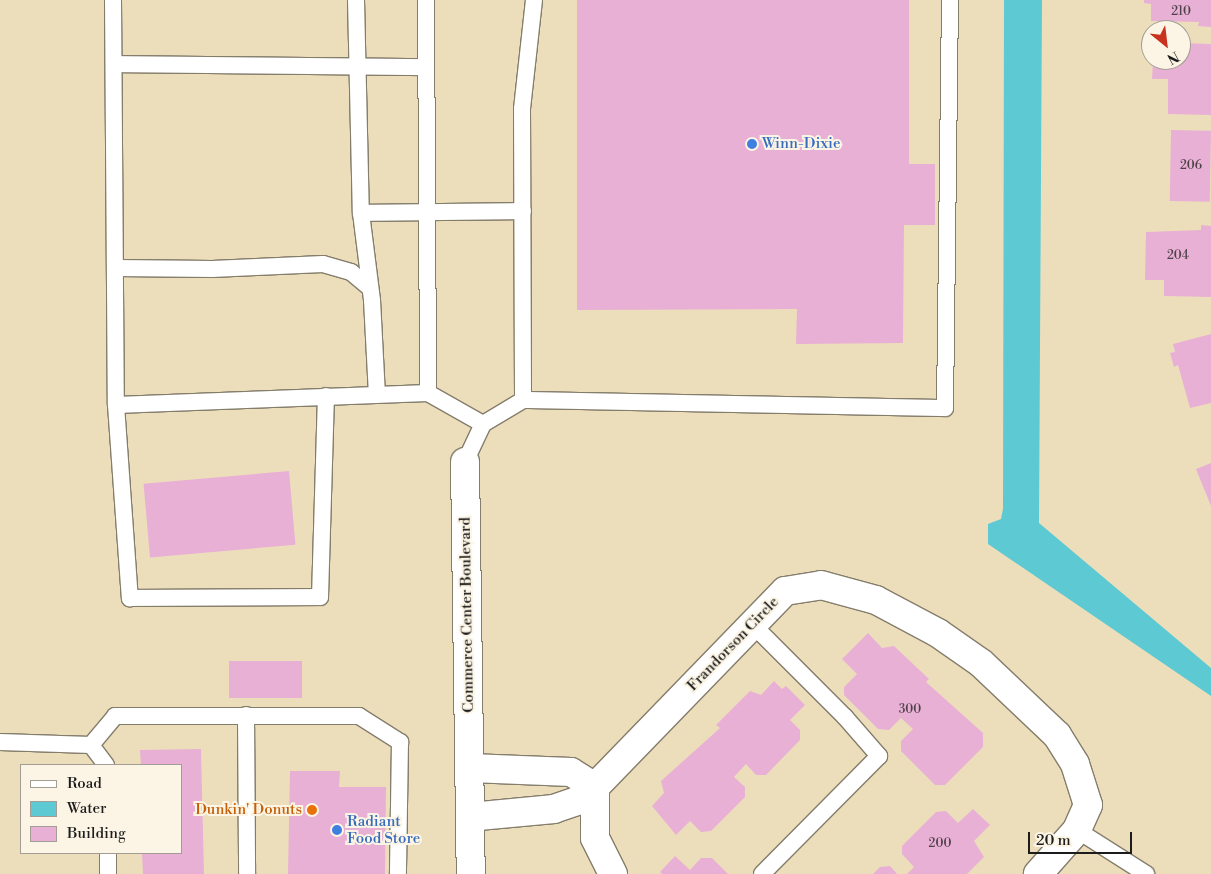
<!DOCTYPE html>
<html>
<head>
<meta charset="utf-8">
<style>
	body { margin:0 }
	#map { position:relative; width:1211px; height:874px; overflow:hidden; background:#eddebb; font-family:"Libre Bodoni",serif }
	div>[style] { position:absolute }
	.water>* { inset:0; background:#5cc9d3 }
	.building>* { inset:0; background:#e8b0d5; transform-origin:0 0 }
	.roads { filter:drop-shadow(1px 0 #847d6c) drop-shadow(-1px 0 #847d6c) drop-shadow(0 1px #847d6c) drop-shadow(0 -1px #847d6c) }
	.service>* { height:16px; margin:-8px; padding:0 8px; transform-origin:8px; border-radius:8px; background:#fff }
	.minor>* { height:28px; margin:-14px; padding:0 14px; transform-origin:14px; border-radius:14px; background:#fff }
	.dots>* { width:14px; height:14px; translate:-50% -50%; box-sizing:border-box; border:2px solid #fcf5e5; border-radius:50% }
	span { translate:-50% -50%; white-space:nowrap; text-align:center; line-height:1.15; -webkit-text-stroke:4px #fcf5e5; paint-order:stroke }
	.number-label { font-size:12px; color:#4f414a }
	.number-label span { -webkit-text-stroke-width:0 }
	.shop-label { font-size:15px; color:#366cbe }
	.left { translate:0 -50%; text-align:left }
	.street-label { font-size:15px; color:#1c1c1c }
	.food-label { font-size:15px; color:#c56008 }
	.right { translate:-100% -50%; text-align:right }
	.legend { position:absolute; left:20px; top:764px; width:162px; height:90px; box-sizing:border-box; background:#fcf5e5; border:1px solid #a29e95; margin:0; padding:6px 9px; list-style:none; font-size:15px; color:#1c1c1c }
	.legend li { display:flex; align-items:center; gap:10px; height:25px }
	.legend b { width:25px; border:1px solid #a29e95 }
	.north { position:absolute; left:1141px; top:20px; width:50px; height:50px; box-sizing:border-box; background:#fcf5e5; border:1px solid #a29e95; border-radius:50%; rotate:151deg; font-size:14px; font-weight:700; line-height:20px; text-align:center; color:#1c1c1c }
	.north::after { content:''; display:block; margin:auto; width:18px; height:22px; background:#c8321e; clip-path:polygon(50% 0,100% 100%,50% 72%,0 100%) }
	.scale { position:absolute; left:1028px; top:832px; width:104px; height:22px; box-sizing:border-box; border:2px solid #1c1c1c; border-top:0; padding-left:6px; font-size:15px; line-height:18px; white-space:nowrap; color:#1c1c1c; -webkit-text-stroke:4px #fcf5e5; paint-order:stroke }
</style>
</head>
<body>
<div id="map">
	<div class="water">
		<i style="clip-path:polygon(1004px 0,1042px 0,1039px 523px,1211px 668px,1211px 696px,988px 544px,988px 524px,1001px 519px,1003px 509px)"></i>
	</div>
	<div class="building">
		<i style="clip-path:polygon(577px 0,909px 0,909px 164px,935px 164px,935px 225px,904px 225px,903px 343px,796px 344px,797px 309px,577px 310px)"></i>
		<i style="clip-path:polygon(1144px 0,1211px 0,1211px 27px,1198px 26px,1199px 22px,1151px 21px,1151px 4px,1144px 3px)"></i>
		<i style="clip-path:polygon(1181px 43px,1211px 44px,1211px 115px,1168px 114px,1168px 79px,1152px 79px,1153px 63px,1181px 60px)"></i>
		<i style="left:1171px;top:130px;width:40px;height:71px;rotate:1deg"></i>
		<i style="clip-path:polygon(1201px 225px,1211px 226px,1211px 297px,1164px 296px,1164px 280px,1145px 280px,1146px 232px,1201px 230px)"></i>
		<i style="clip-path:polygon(1211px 334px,1211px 403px,1190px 408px,1178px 365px,1174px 367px,1170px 353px,1175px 352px,1173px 344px)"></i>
		<i style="clip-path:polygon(1211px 463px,1211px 506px,1196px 469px)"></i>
		<i style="left:289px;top:471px;width:74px;height:146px;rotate:85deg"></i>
		<i style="clip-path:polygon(868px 633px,882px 648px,894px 646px,929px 679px,926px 682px,983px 733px,983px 747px,945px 785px,935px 785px,901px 751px,901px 741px,913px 729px,901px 718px,889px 730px,878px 729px,844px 695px,844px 687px,857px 674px,842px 659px)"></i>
		<i style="left:302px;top:661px;width:37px;height:73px;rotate:90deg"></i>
		<i style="clip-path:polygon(774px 681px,782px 689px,786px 686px,805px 705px,790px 720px,800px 730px,800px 740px,766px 775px,756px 775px,746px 764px,734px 777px,745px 787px,745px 797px,711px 831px,701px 832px,690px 821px,676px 835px,652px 806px,664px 793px,661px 781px,720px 728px,716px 725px,750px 691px,761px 695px)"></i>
		<i style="clip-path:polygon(201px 749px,204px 874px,143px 874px,142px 853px,181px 853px,181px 765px,141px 765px,140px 750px)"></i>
		<i style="clip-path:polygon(290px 771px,340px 771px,339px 787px,386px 787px,385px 874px,288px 874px)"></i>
		<i style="clip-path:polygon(973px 809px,990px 825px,974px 841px,984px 857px,967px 874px,907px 874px,914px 867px,902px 854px,902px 846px,936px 812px,946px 811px,958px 823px)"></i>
		<i style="clip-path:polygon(675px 856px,690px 870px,701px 858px,712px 858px,728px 874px,662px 874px,660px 872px)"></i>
		<i style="clip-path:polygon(890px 866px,897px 874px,873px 874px,880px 867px)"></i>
	</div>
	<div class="roads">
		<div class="service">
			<i style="left:113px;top:0;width:405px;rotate:89.6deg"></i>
			<i style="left:116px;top:405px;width:194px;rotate:85.9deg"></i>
			<i style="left:130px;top:598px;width:190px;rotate:-0.3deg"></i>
			<i style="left:320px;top:597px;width:201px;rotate:-88.3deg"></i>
			<i style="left:356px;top:0;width:213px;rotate:88.7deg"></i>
			<i style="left:361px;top:213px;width:162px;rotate:-0.7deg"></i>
			<i style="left:426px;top:0;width:393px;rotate:89.7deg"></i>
			<i style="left:534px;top:0;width:110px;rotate:96.3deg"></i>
			<i style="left:522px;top:109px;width:291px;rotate:89.8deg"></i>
			<i style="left:523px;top:400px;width:422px;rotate:1.1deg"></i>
			<i style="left:945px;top:408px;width:408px;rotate:-89.3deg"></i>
			<i style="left:114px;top:64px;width:312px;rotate:0.6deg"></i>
			<i style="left:361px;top:213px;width:88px;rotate:82.8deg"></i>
			<i style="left:372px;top:300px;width:94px;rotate:87deg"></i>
			<i style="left:117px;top:268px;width:95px;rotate:0.6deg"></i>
			<i style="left:212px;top:269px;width:111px;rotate:-2.6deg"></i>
			<i style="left:323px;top:264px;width:29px;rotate:16deg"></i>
			<i style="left:351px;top:272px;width:25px;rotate:40deg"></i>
			<i style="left:116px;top:405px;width:312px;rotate:-2.2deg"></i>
			<i style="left:428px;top:393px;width:63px;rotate:29.4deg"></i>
			<i style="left:465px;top:462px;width:42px;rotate:-64.7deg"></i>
			<i style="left:483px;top:424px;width:47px;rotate:-31deg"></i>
			<i style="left:752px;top:624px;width:132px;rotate:45deg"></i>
			<i style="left:845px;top:717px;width:52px;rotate:48.9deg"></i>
			<i style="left:879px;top:756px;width:166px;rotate:134.8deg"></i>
			<i style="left:246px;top:715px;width:159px;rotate:89.6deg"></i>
			<i style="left:0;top:742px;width:91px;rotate:1.9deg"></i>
			<i style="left:91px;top:745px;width:25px;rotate:53deg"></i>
			<i style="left:91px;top:745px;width:38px;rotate:-50deg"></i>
			<i style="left:115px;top:716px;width:244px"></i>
			<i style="left:359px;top:716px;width:49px;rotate:32.4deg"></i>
			<i style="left:400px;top:742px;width:132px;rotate:90.9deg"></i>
			<i style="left:1077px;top:830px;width:82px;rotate:32.5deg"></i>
			<i style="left:108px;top:853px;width:21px;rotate:90deg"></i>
		</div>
		<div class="minor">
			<i style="left:465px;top:462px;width:412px;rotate:89.2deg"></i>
			<i style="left:470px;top:768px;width:101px;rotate:2.3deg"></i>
			<i style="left:571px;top:772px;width:28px;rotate:32deg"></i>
			<i style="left:595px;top:787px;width:23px;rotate:142deg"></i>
			<i style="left:577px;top:801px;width:24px;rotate:161deg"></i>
			<i style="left:554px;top:809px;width:84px;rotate:174.6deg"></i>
			<i style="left:613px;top:874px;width:40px;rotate:-116.6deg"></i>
			<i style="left:595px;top:838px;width:51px;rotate:-90deg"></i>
			<i style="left:595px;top:787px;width:273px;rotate:-45.9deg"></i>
			<i style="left:785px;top:591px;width:36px;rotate:-9deg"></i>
			<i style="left:821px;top:585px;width:57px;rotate:15.3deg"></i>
			<i style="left:876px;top:600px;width:70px;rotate:28deg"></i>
			<i style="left:938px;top:633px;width:52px;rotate:34.9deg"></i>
			<i style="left:981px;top:663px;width:105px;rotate:43.5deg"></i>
			<i style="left:1057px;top:735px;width:34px;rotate:58deg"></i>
			<i style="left:1075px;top:764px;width:43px;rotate:72.4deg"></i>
			<i style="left:1088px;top:805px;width:27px;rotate:114deg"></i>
			<i style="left:1077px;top:830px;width:59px;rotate:131.6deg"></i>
		</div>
	</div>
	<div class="dots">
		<i style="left:752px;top:144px;background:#3f7fe0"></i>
		<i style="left:312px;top:810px;background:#e8710a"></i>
		<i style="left:337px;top:830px;background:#3f7fe0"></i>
	</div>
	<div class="number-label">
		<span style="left:1181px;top:12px">210</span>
		<span style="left:1191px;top:166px">206</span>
		<span style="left:1178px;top:256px">204</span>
		<span style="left:910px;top:710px">300</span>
		<span style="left:940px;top:844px">200</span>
	</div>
	<div class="shop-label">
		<span class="left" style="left:762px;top:144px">Winn-Dixie</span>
		<span class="left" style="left:347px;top:830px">Radiant<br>Food Store</span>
	</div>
	<div class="street-label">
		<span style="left:467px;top:615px;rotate:-91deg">Commerce Center Boulevard</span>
		<span style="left:733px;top:644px;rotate:-46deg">Frandorson Circle</span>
	</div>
	<div class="food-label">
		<span class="right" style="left:302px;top:810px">Dunkin' Donuts</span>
	</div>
	<ul class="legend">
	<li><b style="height:6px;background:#fff"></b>Road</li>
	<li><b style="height:14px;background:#5cc9d3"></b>Water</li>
	<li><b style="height:14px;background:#e8b0d5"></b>Building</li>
	</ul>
	<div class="north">N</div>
	<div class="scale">20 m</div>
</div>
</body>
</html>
